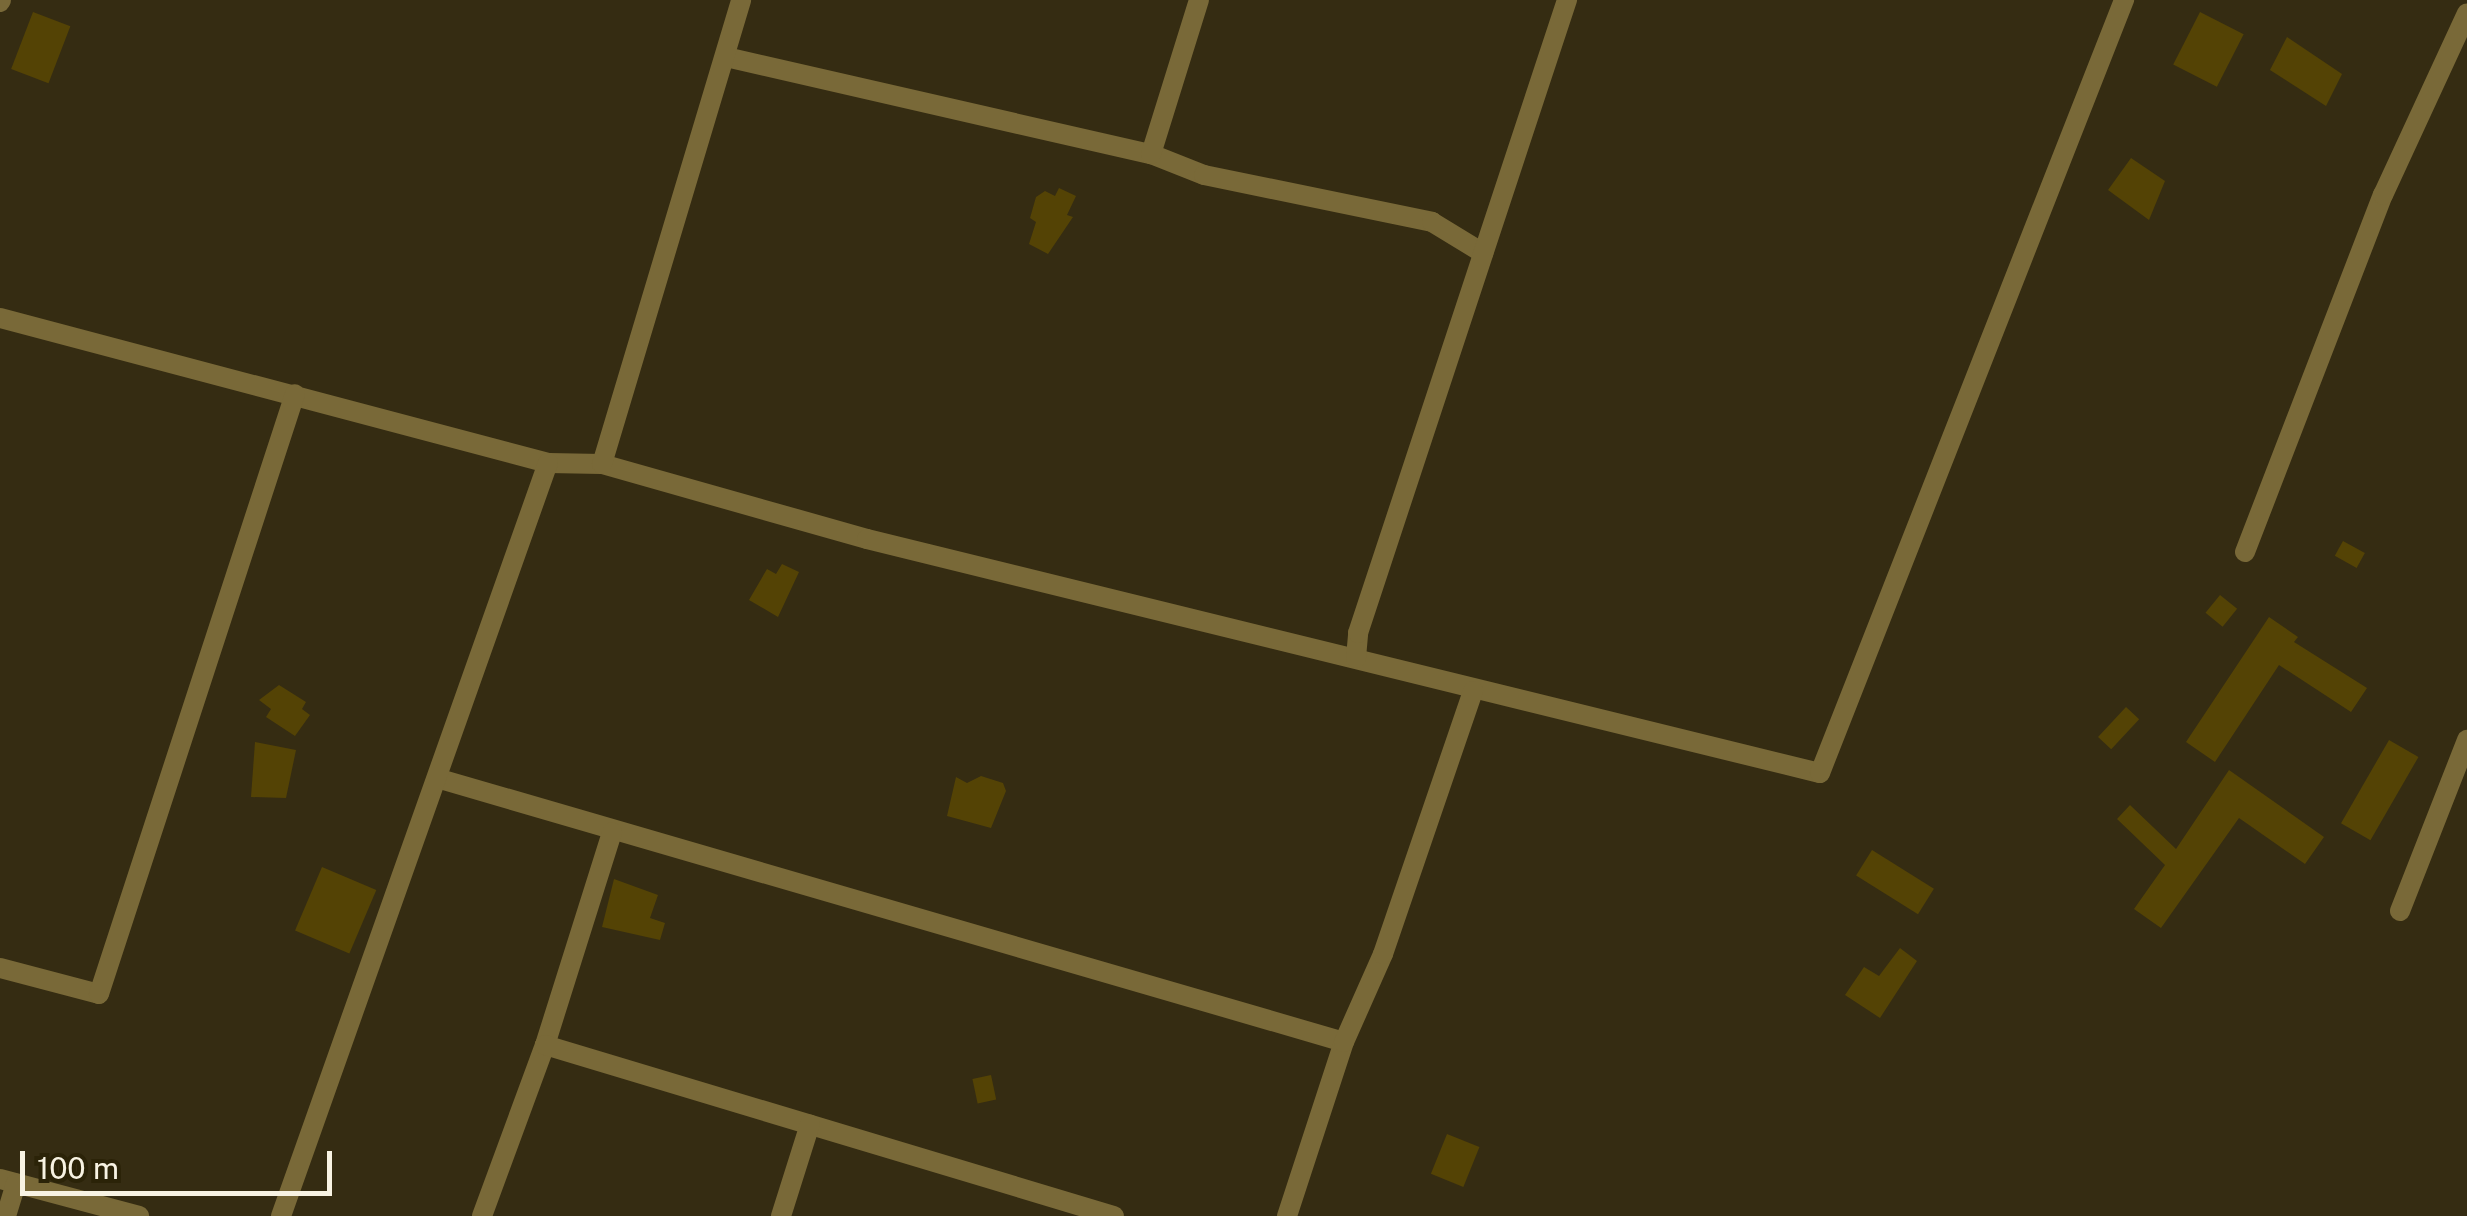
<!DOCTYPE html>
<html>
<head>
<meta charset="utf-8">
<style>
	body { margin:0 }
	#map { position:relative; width:2467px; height:1216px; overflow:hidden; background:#352c12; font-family:"Public Sans",sans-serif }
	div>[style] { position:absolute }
	.building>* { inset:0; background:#544305; transform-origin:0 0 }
	.street>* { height:20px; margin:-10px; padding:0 10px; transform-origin:10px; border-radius:10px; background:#796938 }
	span { translate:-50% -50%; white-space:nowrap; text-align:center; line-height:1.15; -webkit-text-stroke:10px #2b2308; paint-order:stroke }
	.scale { position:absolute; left:20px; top:1151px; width:312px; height:45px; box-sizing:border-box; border:5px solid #f8f3e3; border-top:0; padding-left:12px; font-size:30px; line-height:35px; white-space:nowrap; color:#f8f3e3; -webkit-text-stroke:8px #2b2308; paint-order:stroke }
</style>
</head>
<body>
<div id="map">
	<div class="building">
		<i style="left:33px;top:12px;width:40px;height:61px;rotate:21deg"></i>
		<i style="left:2200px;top:12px;width:49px;height:59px;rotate:27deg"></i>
		<i style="clip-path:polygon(2287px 37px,2342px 74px,2326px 106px,2270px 70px)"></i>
		<i style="clip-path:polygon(2131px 158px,2165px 181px,2149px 220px,2108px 190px)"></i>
		<i style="clip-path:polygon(1059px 188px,1076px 196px,1067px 215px,1073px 217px,1048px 254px,1029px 244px,1036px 222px,1030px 218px,1036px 197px,1045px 191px,1055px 196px)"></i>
		<i style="left:2343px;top:541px;width:25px;height:17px;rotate:29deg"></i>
		<i style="clip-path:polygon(782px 564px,799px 572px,778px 617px,749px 600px,767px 569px,776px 574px)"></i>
		<i style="left:2220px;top:595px;width:22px;height:23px;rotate:39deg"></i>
		<i style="clip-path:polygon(2269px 617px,2298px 637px,2294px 642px,2367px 688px,2351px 712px,2279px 665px,2215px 762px,2186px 742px)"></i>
		<i style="clip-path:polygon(279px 685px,306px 702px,302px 709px,310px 715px,295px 736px,266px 717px,271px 709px,259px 700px)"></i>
		<i style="left:2126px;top:707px;width:18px;height:41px;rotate:43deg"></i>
		<i style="left:2389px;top:740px;width:34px;height:96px;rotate:30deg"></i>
		<i style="clip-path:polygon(255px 742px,296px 750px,286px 798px,251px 797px)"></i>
		<i style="clip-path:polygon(2229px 770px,2324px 837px,2305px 864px,2239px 818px,2161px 928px,2134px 909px,2165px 865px,2117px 819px,2130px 805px,2176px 849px)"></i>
		<i style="clip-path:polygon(981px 776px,1003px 783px,1006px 791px,991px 828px,947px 816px,956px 777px,967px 783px)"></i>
		<i style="left:1872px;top:850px;width:73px;height:30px;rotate:32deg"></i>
		<i style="left:322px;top:867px;width:59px;height:69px;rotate:23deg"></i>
		<i style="clip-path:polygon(614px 879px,658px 895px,650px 918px,665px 923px,660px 940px,602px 927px)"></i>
		<i style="clip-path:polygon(1900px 948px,1917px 961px,1880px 1018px,1845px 995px,1864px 967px,1879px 976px)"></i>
		<i style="left:991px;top:1075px;width:25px;height:19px;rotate:78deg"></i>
		<i style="left:1447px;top:1134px;width:35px;height:43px;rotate:22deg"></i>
	</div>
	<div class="street">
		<i style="left:0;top:2px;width:2px;rotate:-63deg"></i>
		<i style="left:726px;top:57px;width:436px;rotate:12.9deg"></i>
		<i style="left:1151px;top:154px;width:57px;rotate:21.6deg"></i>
		<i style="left:1204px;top:175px;width:233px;rotate:11.6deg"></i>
		<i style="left:1432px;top:222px;width:60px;rotate:31.3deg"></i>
		<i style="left:1151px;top:154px;width:161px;rotate:-72.7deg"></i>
		<i style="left:0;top:318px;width:567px;rotate:14.82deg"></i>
		<i style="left:548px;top:463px;width:54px;rotate:1.1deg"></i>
		<i style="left:602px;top:464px;width:275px;rotate:15.8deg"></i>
		<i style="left:867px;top:539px;width:981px;rotate:13.8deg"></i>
		<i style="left:1820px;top:773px;width:831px;rotate:-68.53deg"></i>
		<i style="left:602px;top:464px;width:484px;rotate:-73.3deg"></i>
		<i style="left:2245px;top:552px;width:383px;rotate:-68.9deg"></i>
		<i style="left:2383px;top:195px;width:200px;rotate:-65.2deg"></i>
		<i style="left:1356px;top:658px;width:25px;rotate:-85deg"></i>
		<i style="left:1358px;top:633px;width:667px;rotate:-71.73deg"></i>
		<i style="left:440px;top:779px;width:941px;rotate:16.22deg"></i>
		<i style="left:2400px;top:911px;width:184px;rotate:-68.6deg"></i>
		<i style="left:0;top:968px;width:102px;rotate:14.7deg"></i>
		<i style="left:99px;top:994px;width:631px;rotate:-71.91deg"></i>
		<i style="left:545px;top:1045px;width:223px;rotate:-72.5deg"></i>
		<i style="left:0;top:1179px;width:144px;rotate:14.9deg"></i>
		<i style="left:6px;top:1216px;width:34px;rotate:-73deg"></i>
		<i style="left:281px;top:1216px;width:799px;rotate:-70.48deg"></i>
		<i style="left:482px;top:1216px;width:182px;rotate:-69.8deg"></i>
		<i style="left:545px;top:1045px;width:594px;rotate:16.73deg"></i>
		<i style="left:781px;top:1216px;width:96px;rotate:-72.5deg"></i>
		<i style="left:1287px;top:1216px;width:183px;rotate:-71.9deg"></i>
		<i style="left:1344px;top:1042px;width:96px;rotate:-66.1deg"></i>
		<i style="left:1383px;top:954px;width:278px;rotate:-71.1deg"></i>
	</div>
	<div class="scale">100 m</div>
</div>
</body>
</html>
